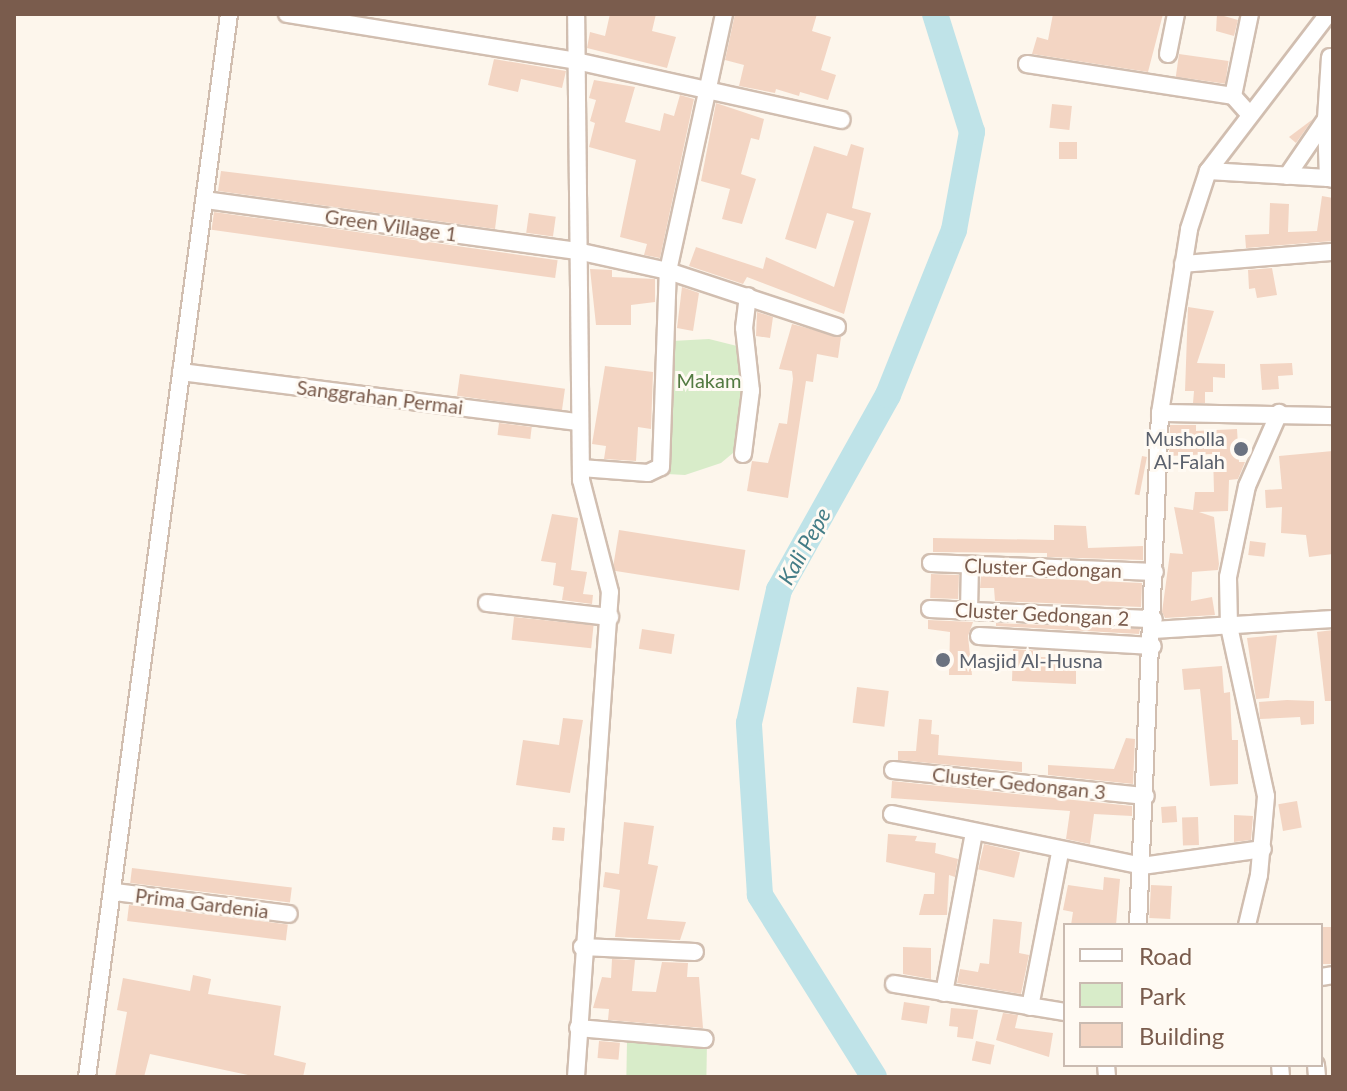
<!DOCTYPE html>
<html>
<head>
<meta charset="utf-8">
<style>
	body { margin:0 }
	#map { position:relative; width:1347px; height:1091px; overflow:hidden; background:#fdf6ec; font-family:Lato,sans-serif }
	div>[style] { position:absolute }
	.green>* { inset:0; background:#d8ecc9; transform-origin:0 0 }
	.river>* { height:26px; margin:-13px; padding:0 13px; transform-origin:13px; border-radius:13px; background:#bfe3e8 }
	.building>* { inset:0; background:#f3d5c3; transform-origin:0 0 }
	.roads { filter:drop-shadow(2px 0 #d1beb0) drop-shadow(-2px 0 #d1beb0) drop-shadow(0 2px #d1beb0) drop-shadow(0 -2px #d1beb0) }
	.minor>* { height:16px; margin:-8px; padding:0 8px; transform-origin:8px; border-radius:8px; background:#fff }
	.dots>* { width:22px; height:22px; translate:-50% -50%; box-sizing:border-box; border:4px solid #fffaf3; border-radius:50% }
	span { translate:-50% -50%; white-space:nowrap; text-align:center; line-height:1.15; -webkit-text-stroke:6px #fffaf3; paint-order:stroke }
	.street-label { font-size:20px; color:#7a5c4d }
	.park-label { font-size:20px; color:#537a41 }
	.worship-label { font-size:20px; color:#5b616d }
	.right { translate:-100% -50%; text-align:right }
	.left { translate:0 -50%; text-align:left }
	.water-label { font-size:22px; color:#437c86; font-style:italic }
	.frame { position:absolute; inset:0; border:16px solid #7a5c4d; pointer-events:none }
	.legend { position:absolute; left:1063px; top:923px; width:260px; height:144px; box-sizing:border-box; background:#fffaf3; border:2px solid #cabbb1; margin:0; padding:10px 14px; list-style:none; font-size:24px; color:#7a5c4d }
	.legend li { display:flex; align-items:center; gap:16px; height:40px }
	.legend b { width:40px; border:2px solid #cabbb1 }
</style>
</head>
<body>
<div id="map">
	<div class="green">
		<i style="clip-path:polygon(709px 339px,741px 347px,747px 367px,739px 448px,721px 463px,685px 475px,667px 474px,672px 341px)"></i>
		<i style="left:627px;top:1041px;width:80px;height:36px;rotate:1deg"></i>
	</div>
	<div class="river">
		<i style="left:874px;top:1077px;width:215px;rotate:-122.1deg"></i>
		<i style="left:760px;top:895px;width:172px;rotate:-93.7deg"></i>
		<i style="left:749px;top:723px;width:136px;rotate:-77.3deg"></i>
		<i style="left:779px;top:590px;width:223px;rotate:-60.8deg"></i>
		<i style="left:888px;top:395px;width:178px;rotate:-68.2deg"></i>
		<i style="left:954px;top:230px;width:100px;rotate:-79.6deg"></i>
		<i style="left:972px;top:132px;width:124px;rotate:-107.4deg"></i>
	</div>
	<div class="building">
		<i style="clip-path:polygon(610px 14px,656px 14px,652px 31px,676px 37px,667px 68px,587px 48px,590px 32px,605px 36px)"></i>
		<i style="clip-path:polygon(735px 14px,817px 14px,812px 31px,831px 37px,821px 70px,836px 75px,828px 100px,800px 92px,799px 96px,776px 89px,775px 93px,739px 86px,744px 65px,725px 60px)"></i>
		<i style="clip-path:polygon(1053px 14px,1163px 14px,1148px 72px,1032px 54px,1037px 37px,1048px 40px)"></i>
		<i style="clip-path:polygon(1217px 14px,1238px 20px,1234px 36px,1216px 31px)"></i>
		<i style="left:1179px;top:54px;width:50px;height:23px;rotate:8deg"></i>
		<i style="clip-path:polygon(494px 59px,566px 71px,562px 88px,521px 79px,518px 92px,488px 85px)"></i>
		<i style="clip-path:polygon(594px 80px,635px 87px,625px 122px,660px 131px,664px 113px,674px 116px,680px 95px,694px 99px,660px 258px,644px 255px,647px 244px,620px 237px,636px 160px,589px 147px,595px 123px,590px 121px,596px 100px,589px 98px)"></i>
		<i style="clip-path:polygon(716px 103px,764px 119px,759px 140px,751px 138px,741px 174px,756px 179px,742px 224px,722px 219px,730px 189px,701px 181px)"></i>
		<i style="left:1052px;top:104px;width:20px;height:24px;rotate:6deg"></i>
		<i style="clip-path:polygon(1313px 119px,1296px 143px,1289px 137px)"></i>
		<i style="left:1059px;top:142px;width:18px;height:17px"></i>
		<i style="clip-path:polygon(851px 144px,864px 148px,852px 208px,871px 213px,844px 314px,747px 277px,743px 284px,689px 266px,696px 247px,763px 269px,766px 257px,834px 287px,854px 221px,827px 213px,816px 249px,785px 239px,814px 146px,847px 156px)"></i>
		<i style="clip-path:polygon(221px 171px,498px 205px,495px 229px,218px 191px)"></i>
		<i style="clip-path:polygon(1322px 196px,1333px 198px,1333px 241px,1246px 248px,1245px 235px,1269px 234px,1270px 203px,1289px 204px,1288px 232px,1317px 231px)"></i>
		<i style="left:214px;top:212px;width:347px;height:18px;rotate:8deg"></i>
		<i style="left:529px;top:213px;width:27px;height:20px;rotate:8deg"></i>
		<i style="clip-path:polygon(1272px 268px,1277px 295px,1257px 298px,1255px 288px,1249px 289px,1248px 270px)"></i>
		<i style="clip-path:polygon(590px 269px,612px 270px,612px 277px,655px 279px,655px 302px,631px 305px,631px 325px,596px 325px)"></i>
		<i style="clip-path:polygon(682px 287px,699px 293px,693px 331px,677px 328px)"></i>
		<i style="clip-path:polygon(1188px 307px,1214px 311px,1197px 363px,1225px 364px,1225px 378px,1213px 377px,1213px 392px,1205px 392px,1205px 403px,1193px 403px,1194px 391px,1185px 391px)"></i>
		<i style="clip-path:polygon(757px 312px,773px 317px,770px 338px,756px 336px)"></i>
		<i style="clip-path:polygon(792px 324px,841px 337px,838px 358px,817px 354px,813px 382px,806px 381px,788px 498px,747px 491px,752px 461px,768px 463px,779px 423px,787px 424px,793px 379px,792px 371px,779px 369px)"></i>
		<i style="clip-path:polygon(1292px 363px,1293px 375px,1278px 376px,1279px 389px,1262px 390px,1260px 364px)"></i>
		<i style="clip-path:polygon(605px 366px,653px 372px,651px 429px,638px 427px,636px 461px,604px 459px,606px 446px,592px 444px)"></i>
		<i style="left:460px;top:374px;width:106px;height:22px;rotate:8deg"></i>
		<i style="left:499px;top:423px;width:33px;height:12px;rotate:7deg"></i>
		<i style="clip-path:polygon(1170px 425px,1196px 425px,1196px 431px,1237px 429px,1239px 462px,1245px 462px,1238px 479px,1229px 480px,1228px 511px,1199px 512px,1214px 517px,1219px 564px,1218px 570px,1192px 572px,1191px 601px,1212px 597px,1215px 615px,1165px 618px,1162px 612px,1170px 553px,1183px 554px,1174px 507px,1193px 510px,1195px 492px,1214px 492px,1213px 454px,1169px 456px)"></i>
		<i style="clip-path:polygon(1333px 451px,1333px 554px,1309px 557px,1306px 535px,1281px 533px,1282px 507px,1266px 508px,1265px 490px,1282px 489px,1279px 456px)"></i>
		<i style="left:1142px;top:456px;width:5px;height:39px;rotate:11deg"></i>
		<i style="clip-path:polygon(552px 514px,578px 518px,571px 570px,587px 572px,583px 594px,593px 595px,592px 604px,562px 600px,564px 587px,553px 585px,556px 563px,541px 561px)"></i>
		<i style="clip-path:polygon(1054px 525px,1086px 526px,1088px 548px,1143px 546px,1143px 560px,1047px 557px,1047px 553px,933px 552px,933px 538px,1054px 540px)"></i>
		<i style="left:619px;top:530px;width:128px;height:41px;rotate:9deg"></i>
		<i style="left:1250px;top:541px;width:16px;height:14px;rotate:7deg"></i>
		<i style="left:931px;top:574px;width:28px;height:24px;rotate:2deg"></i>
		<i style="clip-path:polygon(981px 576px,1142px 583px,1141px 607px,995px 601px,994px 588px,980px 588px)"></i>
		<i style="left:514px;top:617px;width:80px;height:23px;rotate:6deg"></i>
		<i style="clip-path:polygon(928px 620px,973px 622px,968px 636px,972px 675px,949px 675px,950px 632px,928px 629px)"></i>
		<i style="clip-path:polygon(996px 623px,1140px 629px,1139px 634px,996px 626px)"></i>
		<i style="left:642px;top:629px;width:33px;height:20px;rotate:9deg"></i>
		<i style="clip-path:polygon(1333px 630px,1333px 701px,1325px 701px,1317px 632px)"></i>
		<i style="clip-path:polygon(1277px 635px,1269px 698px,1256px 699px,1247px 638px)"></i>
		<i style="clip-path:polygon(1013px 649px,1041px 651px,1041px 657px,1076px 658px,1076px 684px,1012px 681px)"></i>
		<i style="clip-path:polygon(1222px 666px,1224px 693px,1230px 692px,1232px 740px,1238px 740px,1238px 784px,1210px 786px,1200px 689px,1184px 690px,1182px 669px)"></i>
		<i style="left:857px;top:687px;width:32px;height:36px;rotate:7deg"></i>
		<i style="clip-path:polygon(1287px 700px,1314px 701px,1314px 724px,1301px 725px,1300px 717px,1260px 719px,1259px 702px)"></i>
		<i style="clip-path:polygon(563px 718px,583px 720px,570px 793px,516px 785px,523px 740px,559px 745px)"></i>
		<i style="clip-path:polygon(919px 719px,932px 720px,931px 734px,939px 735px,938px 755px,1022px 762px,1022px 772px,898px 760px,898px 751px,916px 751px)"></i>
		<i style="clip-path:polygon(1126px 738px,1135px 739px,1133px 784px,1048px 775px,1048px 765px,1114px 769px)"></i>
		<i style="clip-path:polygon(892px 781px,1132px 806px,1132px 816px,1094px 814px,1090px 844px,1066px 839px,1070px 811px,891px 798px)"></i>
		<i style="left:1297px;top:801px;width:27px;height:19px;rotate:80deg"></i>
		<i style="left:1176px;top:806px;width:16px;height:15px;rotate:86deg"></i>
		<i style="clip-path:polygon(1234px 815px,1253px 816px,1251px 840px,1234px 842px)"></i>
		<i style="left:1198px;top:817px;width:28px;height:16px;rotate:88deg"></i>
		<i style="clip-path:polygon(624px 822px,654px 826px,648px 864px,658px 866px,647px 919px,686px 922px,680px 940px,615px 937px,620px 890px,603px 887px,605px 872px,619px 874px)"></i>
		<i style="left:553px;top:827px;width:12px;height:13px;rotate:5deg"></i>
		<i style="clip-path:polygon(888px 834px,917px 836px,915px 841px,936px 843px,935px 853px,958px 859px,955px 877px,949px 875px,947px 915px,919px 915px,924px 894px,934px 894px,935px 873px,886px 862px)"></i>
		<i style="left:984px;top:844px;width:37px;height:26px;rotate:13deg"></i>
		<i style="left:132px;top:868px;width:161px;height:15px;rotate:7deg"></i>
		<i style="clip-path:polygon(1104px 877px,1120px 879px,1116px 925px,1071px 925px,1073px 912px,1063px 910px,1068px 885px,1103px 890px)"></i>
		<i style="left:1151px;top:885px;width:21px;height:33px;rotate:3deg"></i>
		<i style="left:129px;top:905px;width:160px;height:16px;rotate:7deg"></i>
		<i style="clip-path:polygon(993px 919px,1022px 922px,1019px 953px,1029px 955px,1021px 994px,957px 983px,960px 969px,978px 972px,980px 963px,989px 964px)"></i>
		<i style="left:1333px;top:927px;width:37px;height:12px;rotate:90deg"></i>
		<i style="clip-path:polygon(903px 947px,931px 948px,931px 979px,903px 974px)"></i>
		<i style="clip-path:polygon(612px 959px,635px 960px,632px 991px,656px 992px,662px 962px,688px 963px,687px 977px,699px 977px,703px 1028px,608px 1020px,609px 1009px,593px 1008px,602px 977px,611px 978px)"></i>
		<i style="clip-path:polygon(193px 975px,211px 979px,208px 994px,281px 1006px,274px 1055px,306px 1063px,303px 1077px,257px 1077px,150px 1054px,144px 1077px,115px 1077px,127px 1012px,117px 1010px,123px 978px,190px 991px)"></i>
		<i style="left:904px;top:1002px;width:26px;height:18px;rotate:9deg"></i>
		<i style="clip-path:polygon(951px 1008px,978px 1010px,973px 1039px,957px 1037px,958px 1027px,949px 1026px)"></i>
		<i style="clip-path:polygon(1003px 1013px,1018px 1015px,1015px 1028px,1053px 1033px,1049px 1057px,996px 1040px)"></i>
		<i style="left:599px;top:1041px;width:21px;height:17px;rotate:5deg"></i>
		<i style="left:976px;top:1041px;width:19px;height:20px;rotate:12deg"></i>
	</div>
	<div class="roads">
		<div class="minor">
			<i style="left:287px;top:14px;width:293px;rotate:9.2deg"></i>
			<i style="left:576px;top:61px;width:272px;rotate:12.5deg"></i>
			<i style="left:1168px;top:54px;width:41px;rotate:-78.7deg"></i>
			<i style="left:1330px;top:57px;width:62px;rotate:93.7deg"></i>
			<i style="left:1326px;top:119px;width:59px;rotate:88.1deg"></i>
			<i style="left:1328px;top:178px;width:5px;rotate:11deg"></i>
			<i style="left:1027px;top:64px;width:208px;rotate:8.8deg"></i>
			<i style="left:1233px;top:96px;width:24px;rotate:48deg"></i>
			<i style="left:1233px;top:96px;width:84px;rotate:-78.3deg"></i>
			<i style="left:1208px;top:171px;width:120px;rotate:3.3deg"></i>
			<i style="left:1287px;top:176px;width:69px;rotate:-55.6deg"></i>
			<i style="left:205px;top:200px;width:375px;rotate:7.8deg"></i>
			<i style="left:577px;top:251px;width:93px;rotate:12.4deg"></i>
			<i style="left:668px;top:271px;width:178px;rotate:18.3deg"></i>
			<i style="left:1183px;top:264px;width:150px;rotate:-4.6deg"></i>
			<i style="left:181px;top:372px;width:400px;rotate:7.2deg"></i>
			<i style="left:1160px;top:413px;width:173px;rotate:1deg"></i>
			<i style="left:743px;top:454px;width:64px;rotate:-82.8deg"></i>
			<i style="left:751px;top:391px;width:63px;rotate:-96.3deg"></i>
			<i style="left:744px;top:328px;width:32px;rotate:-83deg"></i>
			<i style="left:581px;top:468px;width:67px;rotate:4.3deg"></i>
			<i style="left:648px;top:473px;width:14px;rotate:-25deg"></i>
			<i style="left:661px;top:467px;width:196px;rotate:-88deg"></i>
			<i style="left:668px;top:271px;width:263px;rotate:-77.7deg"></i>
			<i style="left:931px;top:563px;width:224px;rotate:2.3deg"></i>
			<i style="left:487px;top:603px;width:124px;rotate:6.5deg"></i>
			<i style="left:930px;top:609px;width:224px;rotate:2.6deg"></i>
			<i style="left:969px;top:611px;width:46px;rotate:-88.8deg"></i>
			<i style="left:1153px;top:630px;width:180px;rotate:-3.5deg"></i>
			<i style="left:979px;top:636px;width:174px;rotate:3.3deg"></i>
			<i style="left:893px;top:770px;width:254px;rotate:5.9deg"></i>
			<i style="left:892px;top:814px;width:255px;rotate:11.7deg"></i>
			<i style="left:1142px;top:866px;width:122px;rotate:-8deg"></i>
			<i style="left:115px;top:892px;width:175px;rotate:7.2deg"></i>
			<i style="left:1138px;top:925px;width:512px;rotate:-87.54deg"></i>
			<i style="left:1160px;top:413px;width:186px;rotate:-81deg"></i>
			<i style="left:1189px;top:229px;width:61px;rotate:-71.9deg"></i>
			<i style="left:1208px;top:171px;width:198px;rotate:-52.6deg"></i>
			<i style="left:1247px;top:925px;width:51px;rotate:-76.5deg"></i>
			<i style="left:1259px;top:875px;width:79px;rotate:-84.9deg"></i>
			<i style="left:1266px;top:796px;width:174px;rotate:-102.3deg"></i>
			<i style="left:1229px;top:626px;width:49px;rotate:-91.2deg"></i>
			<i style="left:1228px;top:577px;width:93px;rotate:-78.2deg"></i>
			<i style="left:1247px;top:486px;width:80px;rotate:-66.3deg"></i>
			<i style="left:582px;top:947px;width:113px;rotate:2.5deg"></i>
			<i style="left:1321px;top:977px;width:12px;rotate:-9deg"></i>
			<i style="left:894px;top:984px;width:173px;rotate:9.3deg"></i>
			<i style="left:944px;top:993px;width:163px;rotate:-79.4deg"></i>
			<i style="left:1030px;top:1007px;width:158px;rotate:-79deg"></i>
			<i style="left:578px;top:1028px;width:127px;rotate:5deg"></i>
			<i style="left:1106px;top:1065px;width:12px;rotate:85deg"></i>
			<i style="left:1280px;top:1065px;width:12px;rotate:85deg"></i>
			<i style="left:1316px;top:1065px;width:12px;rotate:85deg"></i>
			<i style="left:87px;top:1077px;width:1072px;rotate:-82.39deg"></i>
			<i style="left:576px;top:1077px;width:486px;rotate:-86deg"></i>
			<i style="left:610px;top:592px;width:116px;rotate:-104.5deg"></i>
			<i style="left:581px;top:480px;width:466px;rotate:-90.6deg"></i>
		</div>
	</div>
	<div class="dots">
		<i style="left:1241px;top:449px;background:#6b7280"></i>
		<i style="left:943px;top:660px;background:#6b7280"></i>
	</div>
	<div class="street-label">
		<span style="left:391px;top:225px;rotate:8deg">Green Village 1</span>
		<span style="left:380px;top:397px;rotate:7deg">Sanggrahan Permai</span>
		<span style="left:1043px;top:568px;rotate:2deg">Cluster Gedongan</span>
		<span style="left:1042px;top:614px;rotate:3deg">Cluster Gedongan 2</span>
		<span style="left:1019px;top:783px;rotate:6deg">Cluster Gedongan 3</span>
		<span style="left:202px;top:903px;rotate:7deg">Prima Gardenia</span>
	</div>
	<div class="park-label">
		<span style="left:709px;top:380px">Makam</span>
	</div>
	<div class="worship-label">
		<span class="right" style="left:1225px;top:450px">Musholla<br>Al-Falah</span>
		<span class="left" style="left:959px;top:660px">Masjid Al-Husna</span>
	</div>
	<div class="water-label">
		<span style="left:804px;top:546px;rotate:-61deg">Kali Pepe</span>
	</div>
	<div class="frame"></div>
	<ul class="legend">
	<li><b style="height:10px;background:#fff"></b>Road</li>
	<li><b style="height:22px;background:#d8ecc9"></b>Park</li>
	<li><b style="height:22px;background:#f3d5c3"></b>Building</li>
	</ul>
</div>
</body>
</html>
